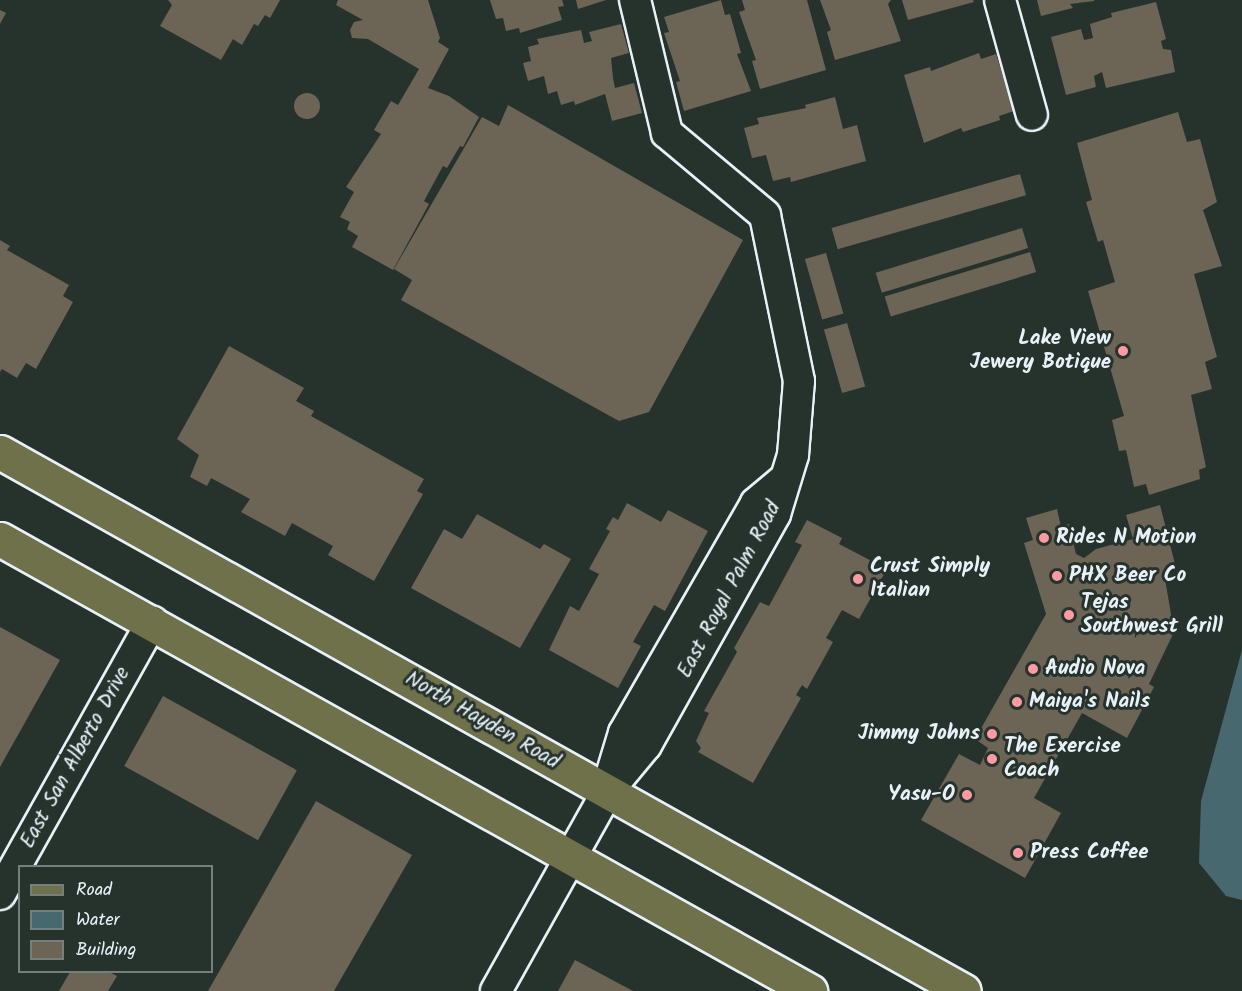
<!DOCTYPE html>
<html>
<head>
<meta charset="utf-8">
<style>
	body { margin:0 }
	#map { position:relative; width:1242px; height:991px; overflow:hidden; background:#26332d; font-family:Kalam,sans-serif }
	div>[style] { position:absolute }
	.water>* { inset:0; background:#47686e }
	.building>* { inset:0; background:#6c6455; transform-origin:0 0 }
	.round { border-radius:50% }
	.roads { filter:drop-shadow(2px 0 #e8f1f8) drop-shadow(-2px 0 #e8f1f8) drop-shadow(0 2px #e8f1f8) drop-shadow(0 -2px #e8f1f8) }
	.minor>* { height:30px; margin:-15px; padding:0 15px; transform-origin:15px; border-radius:15px; background:#26332d }
	.major>* { height:33px; margin:-16.5px; padding:0 16.5px; transform-origin:16.5px; border-radius:16.5px; background:#6e714a }
	.dots>* { width:16px; height:16px; translate:-50% -50%; box-sizing:border-box; border:3px solid #26332d; border-radius:50% }
	span { translate:-50% -50%; white-space:nowrap; text-align:center; line-height:1.15; -webkit-text-stroke:6px #26332d; paint-order:stroke }
	.poi-label { font-size:21px; color:#e8f1f8; font-weight:700 }
	.right { translate:-100% -50%; text-align:right }
	.left { translate:0 -50%; text-align:left }
	.street-label { font-size:21px; color:#e8f1f8 }
	.legend { position:absolute; left:18px; top:865px; width:195px; height:108px; box-sizing:border-box; background:#26332d; border:2px solid #747f7e; margin:0; padding:8px 10px; list-style:none; font-size:18px; color:#e8f1f8 }
	.legend li { display:flex; align-items:center; gap:12px; height:30px }
	.legend b { width:30px; border:2px solid #747f7e }
</style>
</head>
<body>
<div id="map">
	<div class="water">
		<i style="clip-path:polygon(1242px 650px,1242px 900px,1226px 896px,1199px 863px,1201px 801px)"></i>
	</div>
	<div class="building">
		<i style="clip-path:polygon(168px 0,280px 0,270px 18px,265px 15px,258px 26px,254px 24px,242px 45px,233px 39px,221px 60px,160px 26px,172px 5px)"></i>
		<i style="clip-path:polygon(338px 0,428px 0,440px 38px,438px 42px,449px 49px,428px 88px,449px 96px,479px 117px,463px 147px,460px 146px,447px 168px,443px 166px,424px 201px,429px 204px,393px 270px,352px 247px,358px 236px,347px 229px,350px 222px,340px 217px,354px 192px,346px 187px,381px 134px,374px 130px,391px 101px,398px 105px,419px 69px,368px 39px,352px 38px,350px 30px,354px 22px,363px 20px,336px 5px)"></i>
		<i style="clip-path:polygon(490px 0,562px 0,564px 6px,558px 7px,562px 20px,520px 33px,519px 28px,506px 31px,503px 18px,496px 19px)"></i>
		<i style="clip-path:polygon(576px 0,606px 0,578px 9px)"></i>
		<i style="clip-path:polygon(721px 0,725px 15px,730px 14px,741px 53px,737px 54px,751px 91px,684px 111px,676px 82px,680px 81px,664px 33px,669px 32px,664px 17px)"></i>
		<i style="clip-path:polygon(742px 0,807px 0,826px 70px,760px 89px,752px 61px,756px 60px,739px 12px,745px 10px)"></i>
		<i style="clip-path:polygon(820px 0,891px 0,888px 4px,901px 41px,835px 60px,827px 32px,831px 30px)"></i>
		<i style="clip-path:polygon(902px 0,973px 0,974px 2px,908px 20px)"></i>
		<i style="clip-path:polygon(1037px 0,1094px 0,1094px 1px,1070px 4px,1073px 8px,1041px 16px)"></i>
		<i style="clip-path:polygon(1156px 2px,1166px 39px,1161px 41px,1163px 49px,1171px 50px,1175px 72px,1106px 88px,1102px 72px,1094px 76px,1096px 87px,1066px 95px,1051px 37px,1081px 29px,1084px 40px,1093px 38px,1090px 24px,1112px 17px,1111px 13px)"></i>
		<i style="clip-path:polygon(0 10px,6px 13px,0 24px)"></i>
		<i style="clip-path:polygon(621px 24px,629px 53px,611px 58px,613px 78px,615px 88px,634px 83px,642px 113px,612px 121px,605px 94px,575px 105px,574px 101px,561px 105px,557px 91px,548px 94px,544px 76px,528px 81px,523px 63px,531px 61px,528px 47px,539px 44px,537px 39px,581px 30px,584px 43px,592px 41px,589px 32px)"></i>
		<i style="clip-path:polygon(979px 53px,981px 59px,996px 54px,1014px 111px,999px 116px,1000px 120px,963px 132px,961px 128px,924px 143px,904px 75px,930px 67px,931px 71px)"></i>
		<i class="round" style="left:294px;top:93px;width:26px;height:26px"></i>
		<i style="clip-path:polygon(835px 97px,843px 129px,857px 125px,866px 161px,791px 182px,790px 177px,773px 181px,766px 155px,752px 158px,744px 128px,759px 124px,757px 118px,806px 108px,805px 105px)"></i>
		<i style="clip-path:polygon(508px 105px,743px 240px,649px 412px,619px 421px,401px 300px,412px 280px,394px 269px,482px 117px,499px 126px)"></i>
		<i style="clip-path:polygon(1178px 112px,1187px 142px,1200px 139px,1217px 202px,1203px 210px,1222px 266px,1194px 274px,1217px 357px,1205px 362px,1212px 389px,1191px 395px,1206px 467px,1199px 470px,1200px 479px,1149px 495px,1146px 484px,1134px 487px,1126px 450px,1119px 451px,1112px 420px,1124px 416px,1088px 291px,1115px 282px,1103px 240px,1098px 242px,1086px 202px,1092px 200px,1077px 143px)"></i>
		<i style="left:1020px;top:174px;width:22px;height:196px;rotate:74deg"></i>
		<i style="left:1022px;top:228px;width:21px;height:153px;rotate:73deg"></i>
		<i style="clip-path:polygon(0 240px,10px 246px,7px 250px,69px 285px,63px 296px,73px 302px,36px 369px,26px 363px,17px 378px,2px 369px,0 372px)"></i>
		<i style="left:1030px;top:252px;width:21px;height:152px;rotate:73deg"></i>
		<i style="left:826px;top:253px;width:63px;height:22px;rotate:74deg"></i>
		<i style="left:847px;top:323px;width:66px;height:24px;rotate:74deg"></i>
		<i style="clip-path:polygon(229px 346px,304px 388px,296px 401px,314px 411px,311px 416px,424px 479px,417px 491px,423px 494px,374px 581px,328px 555px,333px 546px,292px 523px,285px 536px,241px 512px,250px 499px,211px 478px,207px 486px,190px 477px,199px 455px,177px 439px)"></i>
		<i style="clip-path:polygon(627px 503px,661px 522px,668px 510px,708px 531px,665px 611px,654px 605px,633px 642px,641px 646px,618px 688px,549px 650px,570px 606px,579px 611px,599px 574px,589px 569px,610px 531px,606px 529px,613px 517px,618px 520px)"></i>
		<i style="clip-path:polygon(1160px 505px,1176px 568px,1164px 573px,1174px 632px,1149px 684px,1154px 687px,1127px 738px,1082px 713px,1034px 798px,1061px 813px,1025px 878px,921px 820px,959px 754px,980px 765px,988px 748px,975px 739px,1046px 614px,1024px 543px,1033px 540px,1026px 518px,1057px 509px,1061px 527px,1069px 524px,1076px 554px,1084px 558px,1096px 549px,1133px 539px,1126px 515px)"></i>
		<i style="clip-path:polygon(477px 514px,540px 549px,544px 544px,571px 559px,520px 648px,411px 588px,444px 529px,462px 539px)"></i>
		<i style="clip-path:polygon(807px 520px,842px 538px,839px 544px,887px 569px,859px 619px,842px 610px,826px 638px,833px 642px,807px 689px,802px 685px,796px 695px,801px 698px,753px 783px,698px 752px,701px 748px,696px 741px,709px 713px,704px 711px,737px 652px,734px 648px,760px 602px,769px 606px,802px 545px,795px 542px)"></i>
		<i style="clip-path:polygon(0 627px,60px 660px,0 767px)"></i>
		<i style="left:163px;top:696px;width:153px;height:80px;rotate:29deg"></i>
		<i style="clip-path:polygon(316px 801px,412px 855px,334px 991px,208px 991px)"></i>
		<i style="clip-path:polygon(575px 960px,633px 991px,558px 991px)"></i>
		<i style="clip-path:polygon(70px 972px,109px 972px,117px 976px,108px 991px,59px 991px)"></i>
	</div>
	<div class="roads">
		<div class="minor">
			<i style="left:1000px;top:0;width:119px;rotate:74.5deg"></i>
			<i style="left:610px;top:779px;width:48px;rotate:-73.1deg"></i>
			<i style="left:624px;top:733px;width:265px;rotate:-60.1deg"></i>
			<i style="left:756px;top:503px;width:38px;rotate:-40deg"></i>
			<i style="left:0;top:894px;width:312px;rotate:-60.8deg"></i>
			<i style="left:496px;top:991px;width:228px;rotate:-60.8deg"></i>
			<i style="left:607px;top:792px;width:61px;rotate:-50.3deg"></i>
			<i style="left:646px;top:745px;width:265px;rotate:-60.8deg"></i>
			<i style="left:775px;top:514px;width:62px;rotate:-73deg"></i>
			<i style="left:793px;top:455px;width:74px;rotate:-85.4deg"></i>
			<i style="left:799px;top:381px;width:169px;rotate:-101.6deg"></i>
			<i style="left:765px;top:215px;width:128px;rotate:-140.1deg"></i>
			<i style="left:667px;top:133px;width:137px;rotate:-103.5deg"></i>
		</div>
		<div class="major">
			<i style="left:0;top:452px;width:1104px;rotate:29.21deg"></i>
			<i style="left:0;top:539px;width:928px;rotate:29.16deg"></i>
		</div>
	</div>
	<div class="dots">
		<i style="left:1123px;top:351px;background:#ff9aa2"></i>
		<i style="left:1044px;top:538px;background:#ff9aa2"></i>
		<i style="left:1057px;top:576px;background:#ff9aa2"></i>
		<i style="left:858px;top:579px;background:#ff9aa2"></i>
		<i style="left:1069px;top:615px;background:#ff9aa2"></i>
		<i style="left:1033px;top:669px;background:#ff9aa2"></i>
		<i style="left:1017px;top:702px;background:#ff9aa2"></i>
		<i style="left:992px;top:734px;background:#ff9aa2"></i>
		<i style="left:992px;top:759px;background:#ff9aa2"></i>
		<i style="left:967px;top:795px;background:#ff9aa2"></i>
		<i style="left:1018px;top:853px;background:#ff9aa2"></i>
	</div>
	<div class="poi-label">
		<span class="right" style="left:1111px;top:351px">Lake View<br>Jewery Botique</span>
		<span class="left" style="left:1056px;top:538px">Rides N Motion</span>
		<span class="left" style="left:870px;top:579px">Crust Simply<br>Italian</span>
		<span class="left" style="left:1069px;top:576px">PHX Beer Co</span>
		<span class="left" style="left:1081px;top:615px">Tejas<br>Southwest Grill</span>
		<span class="left" style="left:1045px;top:669px">Audio Nova</span>
		<span class="left" style="left:1029px;top:702px">Maiya's Nails</span>
		<span class="right" style="left:980px;top:734px">Jimmy Johns</span>
		<span class="left" style="left:1004px;top:759px">The Exercise<br>Coach</span>
		<span class="right" style="left:955px;top:795px">Yasu-O</span>
		<span class="left" style="left:1030px;top:853px">Press Coffee</span>
	</div>
	<div class="street-label">
		<span style="left:730px;top:590px;rotate:-62deg">East Royal Palm Road</span>
		<span style="left:482px;top:721px;rotate:30deg">North Hayden Road</span>
		<span style="left:76px;top:758px;rotate:-61deg">East San Alberto Drive</span>
	</div>
	<ul class="legend">
	<li><b style="height:8px;background:#6e714a"></b>Road</li>
	<li><b style="height:16px;background:#47686e"></b>Water</li>
	<li><b style="height:16px;background:#6c6455"></b>Building</li>
	</ul>
</div>
</body>
</html>
